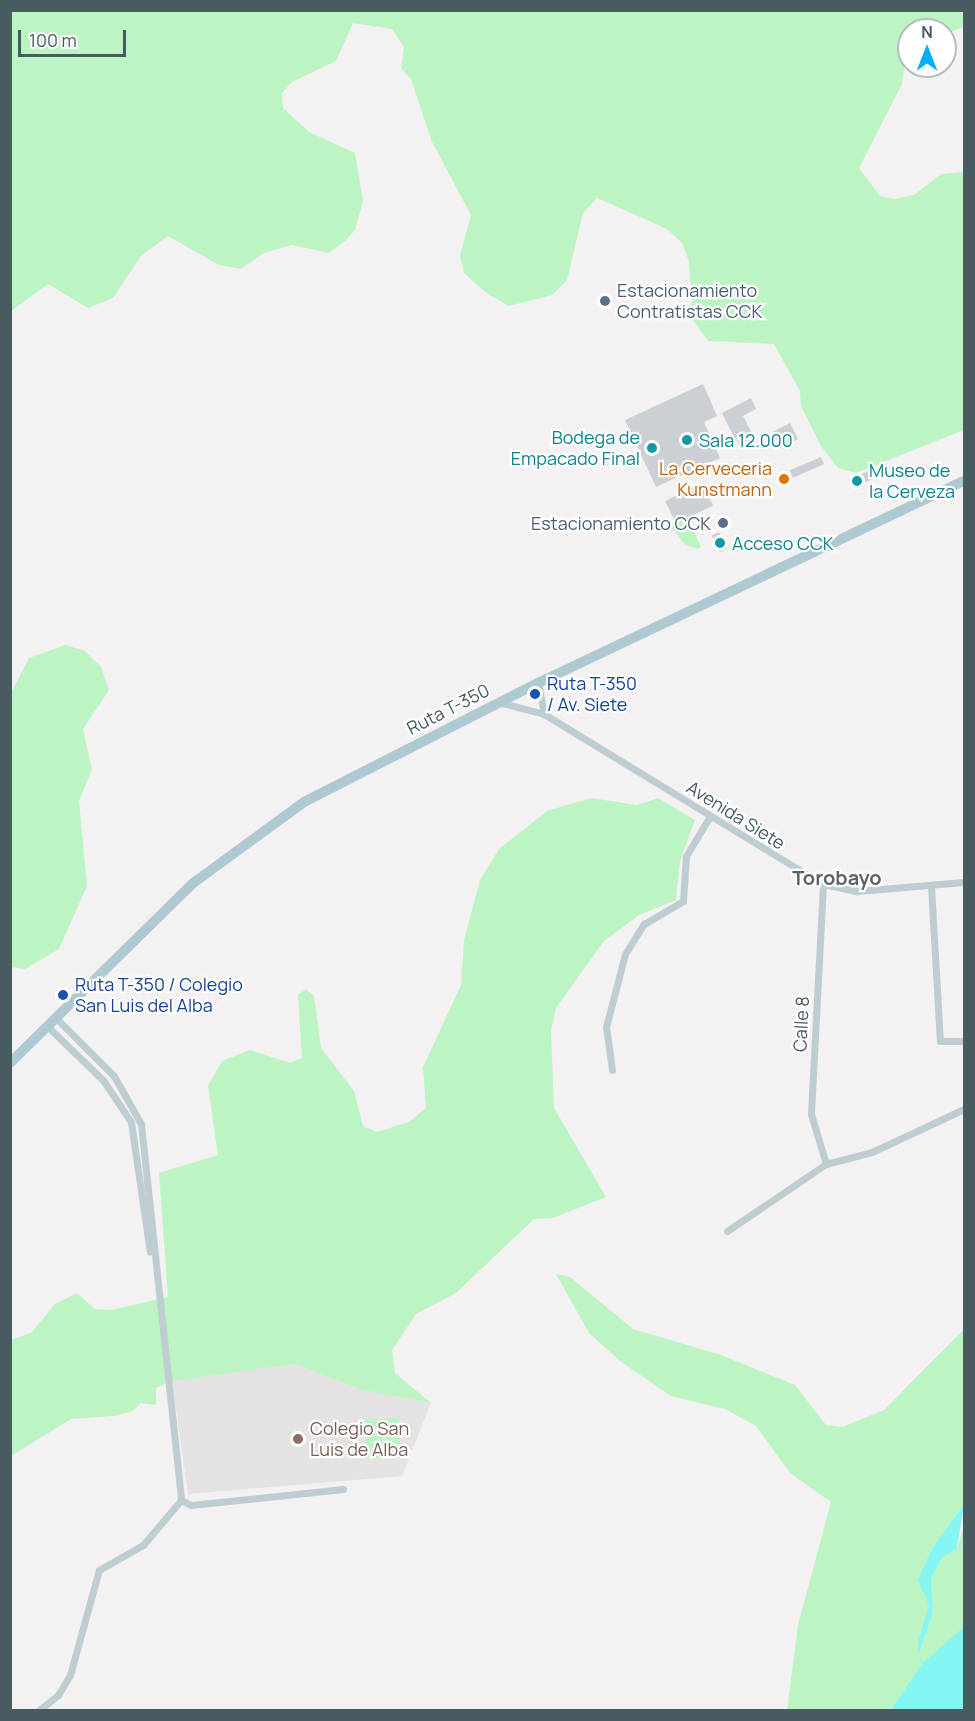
<!DOCTYPE html>
<html>
<head>
<meta charset="utf-8">
<style>
	body { margin:0 }
	#map { position:relative; width:975px; height:1721px; overflow:hidden; background:#f4f1f2; font-family:Manrope,sans-serif }
	div>[style] { position:absolute }
	.education>* { inset:0; background:#e5e2e4 }
	.green>* { inset:0; background:#bcf4c4; transform-origin:0 0 }
	.water>* { inset:0; background:#85f6f1 }
	.building>* { inset:0; background:#cbd0d4; transform-origin:0 0 }
	.minor>* { height:7px; margin:-3.5px; padding:0 3.5px; transform-origin:3.5px; border-radius:3.5px; background:#bdcdd2 }
	.primary>* { height:10px; margin:-5px; padding:0 5px; transform-origin:5px; border-radius:5px; background:#aec9d2 }
	.dots>* { width:16px; height:16px; translate:-50% -50%; box-sizing:border-box; border:3px solid #fff; border-radius:50% }
	span { translate:-50% -50%; white-space:nowrap; text-align:center; line-height:1.15; -webkit-text-stroke:4.5px #fff; paint-order:stroke }
	.service-label { font-size:18px; color:#4e5e75 }
	.left { translate:0 -50%; text-align:left }
	.right { translate:-100% -50%; text-align:right }
	.culture-label { font-size:18px; color:#0d838f }
	.food-label { font-size:18px; color:#c56008 }
	.transit-label { font-size:18px; color:#164399 }
	.street-label { font-size:18px; color:#475b61 }
	.education-label { font-size:18px; color:#785e54 }
	.neighbourhood-label { font-size:20px; color:#5d6467; font-weight:700 }
	.frame { position:absolute; inset:0; border:12px solid #475b61; pointer-events:none }
	.north { position:absolute; left:897px; top:18px; width:60px; height:60px; box-sizing:border-box; background:#fff; border:2px solid #b5bdc0; border-radius:50%; rotate:0deg; font-size:16px; font-weight:700; line-height:24px; text-align:center; color:#475b61 }
	.north::after { content:''; display:block; margin:auto; width:21px; height:27px; background:#06adf9; clip-path:polygon(50% 0,100% 100%,50% 72%,0 100%) }
	.scale { position:absolute; left:18px; top:30px; width:108px; height:27px; box-sizing:border-box; border:3px solid #475b61; border-top:0; padding-left:8px; font-size:18px; line-height:21px; white-space:nowrap; color:#475b61; -webkit-text-stroke:4px #fff; paint-order:stroke }
</style>
</head>
<body>
<div id="map">
	<div class="education">
		<i style="clip-path:polygon(295px 1364px,362px 1390px,431px 1403px,402px 1476px,188px 1494px,172px 1381px)"></i>
	</div>
	<div class="green">
		<i style="clip-path:polygon(10px 11px,964px 11px,964px 27px,945px 34px,909px 30px,902px 84px,859px 168px,880px 196px,895px 199px,914px 195px,941px 174px,964px 172px,964px 430px,856px 473px,838px 468px,821px 446px,801px 406px,800px 391px,774px 344px,708px 341px,693px 320px,689px 261px,682px 243px,667px 229px,597px 198px,583px 213px,567px 280px,552px 295px,509px 306px,485px 292px,464px 273px,460px 256px,471px 215px,432px 142px,411px 79px,401px 68px,404px 47px,392px 29px,353px 23px,336px 61px,292px 82px,282px 93px,283px 108px,309px 132px,355px 153px,363px 201px,355px 230px,345px 241px,329px 253px,292px 245px,264px 253px,241px 269px,219px 265px,168px 236px,141px 256px,113px 298px,88px 308px,48px 284px,11px 311px)"></i>
		<i style="clip-path:polygon(688px 518px,701px 547px,698px 549px,685px 545px,670px 525px)"></i>
		<i style="clip-path:polygon(65px 645px,85px 651px,101px 667px,109px 690px,83px 729px,92px 769px,79px 801px,87px 886px,59px 949px,25px 969px,11px 967px,11px 693px,29px 658px)"></i>
		<i style="clip-path:polygon(591px 798px,637px 805px,658px 798px,695px 820px,680px 861px,676px 900px,639px 915px,604px 941px,556px 1008px,551px 1031px,554px 1108px,606px 1197px,553px 1218px,534px 1219px,456px 1293px,416px 1314px,392px 1350px,395px 1373px,431px 1403px,362px 1390px,295px 1364px,172px 1381px,156px 1388px,156px 1405px,141px 1403px,133px 1411px,114px 1416px,71px 1419px,11px 1456px,11px 1340px,31px 1333px,55px 1304px,77px 1293px,95px 1309px,111px 1310px,168px 1297px,159px 1173px,218px 1155px,208px 1086px,222px 1061px,250px 1050px,290px 1063px,302px 1058px,298px 995px,306px 989px,314px 996px,321px 1048px,354px 1091px,363px 1126px,377px 1132px,409px 1122px,426px 1108px,423px 1067px,461px 985px,464px 940px,480px 880px,499px 849px,547px 811px)"></i>
		<i style="clip-path:polygon(556px 1274px,570px 1277px,633px 1329px,721px 1355px,795px 1385px,826px 1425px,842px 1427px,884px 1410px,964px 1329px,964px 1504px,932px 1548px,919px 1580px,929px 1606px,918px 1653px,924px 1669px,919px 1653px,933px 1613px,931px 1579px,942px 1558px,957px 1548px,964px 1526px,964px 1653px,905px 1710px,787px 1710px,798px 1625px,831px 1502px,790px 1473px,756px 1426px,725px 1409px,671px 1396px,620px 1361px,589px 1333px)"></i>
		<i style="left:399px;top:1418px;width:40px;height:34px;rotate:89deg"></i>
	</div>
	<div class="water">
		<i style="clip-path:polygon(964px 1504px,957px 1548px,942px 1558px,931px 1579px,933px 1613px,919px 1653px,923px 1663px,964px 1627px,964px 1710px,891px 1710px,922px 1664px,918px 1653px,918px 1642px,929px 1606px,918px 1580px,932px 1548px)"></i>
	</div>
	<div class="building">
		<i style="clip-path:polygon(703px 384px,717px 416px,704px 422px,720px 458px,656px 487px,625px 420px)"></i>
		<i style="clip-path:polygon(751px 398px,756px 409px,743px 416px,754px 437px,738px 445px,722px 413px)"></i>
		<i style="left:790px;top:423px;width:18px;height:20px;rotate:63deg"></i>
		<i style="left:821px;top:457px;width:8px;height:34px;rotate:67deg"></i>
		<i style="left:869px;top:471px;width:9px;height:22px;rotate:69deg"></i>
		<i style="left:702px;top:483px;width:25px;height:41px;rotate:64deg"></i>
		<i style="left:719px;top:532px;width:19px;height:8px;rotate:65deg"></i>
	</div>
	<div class="minor">
		<i style="left:538px;top:683px;width:32px;rotate:79deg"></i>
		<i style="left:502px;top:703px;width:43px;rotate:14.7deg"></i>
		<i style="left:544px;top:714px;width:327px;rotate:31.4deg"></i>
		<i style="left:823px;top:884px;width:35px;rotate:12deg"></i>
		<i style="left:857px;top:891px;width:107px;rotate:-4.8deg"></i>
		<i style="left:823px;top:884px;width:230px;rotate:93deg"></i>
		<i style="left:811px;top:1114px;width:52px;rotate:73.3deg"></i>
		<i style="left:931px;top:886px;width:155px;rotate:86.7deg"></i>
		<i style="left:940px;top:1041px;width:24px"></i>
		<i style="left:55px;top:1017px;width:83px;rotate:45deg"></i>
		<i style="left:114px;top:1076px;width:55px;rotate:60.6deg"></i>
		<i style="left:141px;top:1124px;width:378px;rotate:83.9deg"></i>
		<i style="left:181px;top:1500px;width:11px;rotate:27deg"></i>
		<i style="left:191px;top:1505px;width:153px;rotate:-6deg"></i>
		<i style="left:47px;top:1026px;width:78px;rotate:44deg"></i>
		<i style="left:103px;top:1080px;width:50px;rotate:56.3deg"></i>
		<i style="left:131px;top:1122px;width:131px;rotate:81.7deg"></i>
		<i style="left:612px;top:1070px;width:43px;rotate:-97.9deg"></i>
		<i style="left:606px;top:1027px;width:75px;rotate:-75.4deg"></i>
		<i style="left:625px;top:954px;width:36px;rotate:-58deg"></i>
		<i style="left:644px;top:924px;width:45px;rotate:-30.5deg"></i>
		<i style="left:683px;top:901px;width:45px;rotate:-86.2deg"></i>
		<i style="left:686px;top:856px;width:47px;rotate:-59deg"></i>
		<i style="left:727px;top:1231px;width:120px;rotate:-34.1deg"></i>
		<i style="left:826px;top:1164px;width:48px;rotate:-14.6deg"></i>
		<i style="left:872px;top:1152px;width:102px;rotate:-25.1deg"></i>
		<i style="left:39px;top:1710px;width:24px;rotate:-38deg"></i>
		<i style="left:58px;top:1695px;width:23px;rotate:-59deg"></i>
		<i style="left:70px;top:1675px;width:109px;rotate:-74.6deg"></i>
		<i style="left:99px;top:1570px;width:51px;rotate:-29.6deg"></i>
		<i style="left:143px;top:1545px;width:59px;rotate:-49.8deg"></i>
	</div>
	<div class="primary">
		<i style="left:10px;top:1063px;width:255px;rotate:-44.5deg"></i>
		<i style="left:192px;top:884px;width:139px;rotate:-36.2deg"></i>
		<i style="left:304px;top:802px;width:263px;rotate:-27deg"></i>
		<i style="left:538px;top:683px;width:471px;rotate:-25.4deg"></i>
	</div>
	<div class="dots">
		<i style="left:605px;top:301px;background:#5c6f8a"></i>
		<i style="left:687px;top:440px;background:#0f9aa8"></i>
		<i style="left:652px;top:448px;background:#0f9aa8"></i>
		<i style="left:784px;top:479px;background:#e8710a"></i>
		<i style="left:857px;top:481px;background:#0f9aa8"></i>
		<i style="left:723px;top:523px;background:#5c6f8a"></i>
		<i style="left:720px;top:543px;background:#0f9aa8"></i>
		<i style="left:535px;top:694px;background:#1a4fb4"></i>
		<i style="left:63px;top:995px;background:#1a4fb4"></i>
		<i style="left:298px;top:1439px;background:#8d6e63"></i>
	</div>
	<div class="service-label">
		<span class="left" style="left:617px;top:301px">Estacionamiento<br>Contratistas CCK</span>
		<span class="right" style="left:711px;top:523px">Estacionamiento CCK</span>
	</div>
	<div class="culture-label">
		<span class="right" style="left:640px;top:448px">Bodega de<br>Empacado Final</span>
		<span class="left" style="left:699px;top:440px">Sala 12.000</span>
		<span class="left" style="left:869px;top:481px">Museo de<br>la Cerveza</span>
		<span class="left" style="left:732px;top:543px">Acceso CCK</span>
	</div>
	<div class="food-label">
		<span class="right" style="left:772px;top:479px">La Cerveceria<br>Kunstmann</span>
	</div>
	<div class="transit-label">
		<span class="left" style="left:547px;top:694px">Ruta T-350<br>/ Av. Siete</span>
		<span class="left" style="left:75px;top:995px">Ruta T-350 / Colegio<br>San Luis del Alba</span>
	</div>
	<div class="street-label">
		<span style="left:448px;top:709px;rotate:-27deg">Ruta T-350</span>
		<span style="left:736px;top:815px;rotate:32deg">Avenida Siete</span>
		<span style="left:801px;top:1024px;rotate:-87deg">Calle 8</span>
	</div>
	<div class="education-label">
		<span class="left" style="left:310px;top:1439px">Colegio San<br>Luis de Alba</span>
	</div>
	<div class="neighbourhood-label">
		<span style="left:837px;top:877px">Torobayo</span>
	</div>
	<div class="frame"></div>
	<div class="north">N</div>
	<div class="scale">100 m</div>
</div>
</body>
</html>
